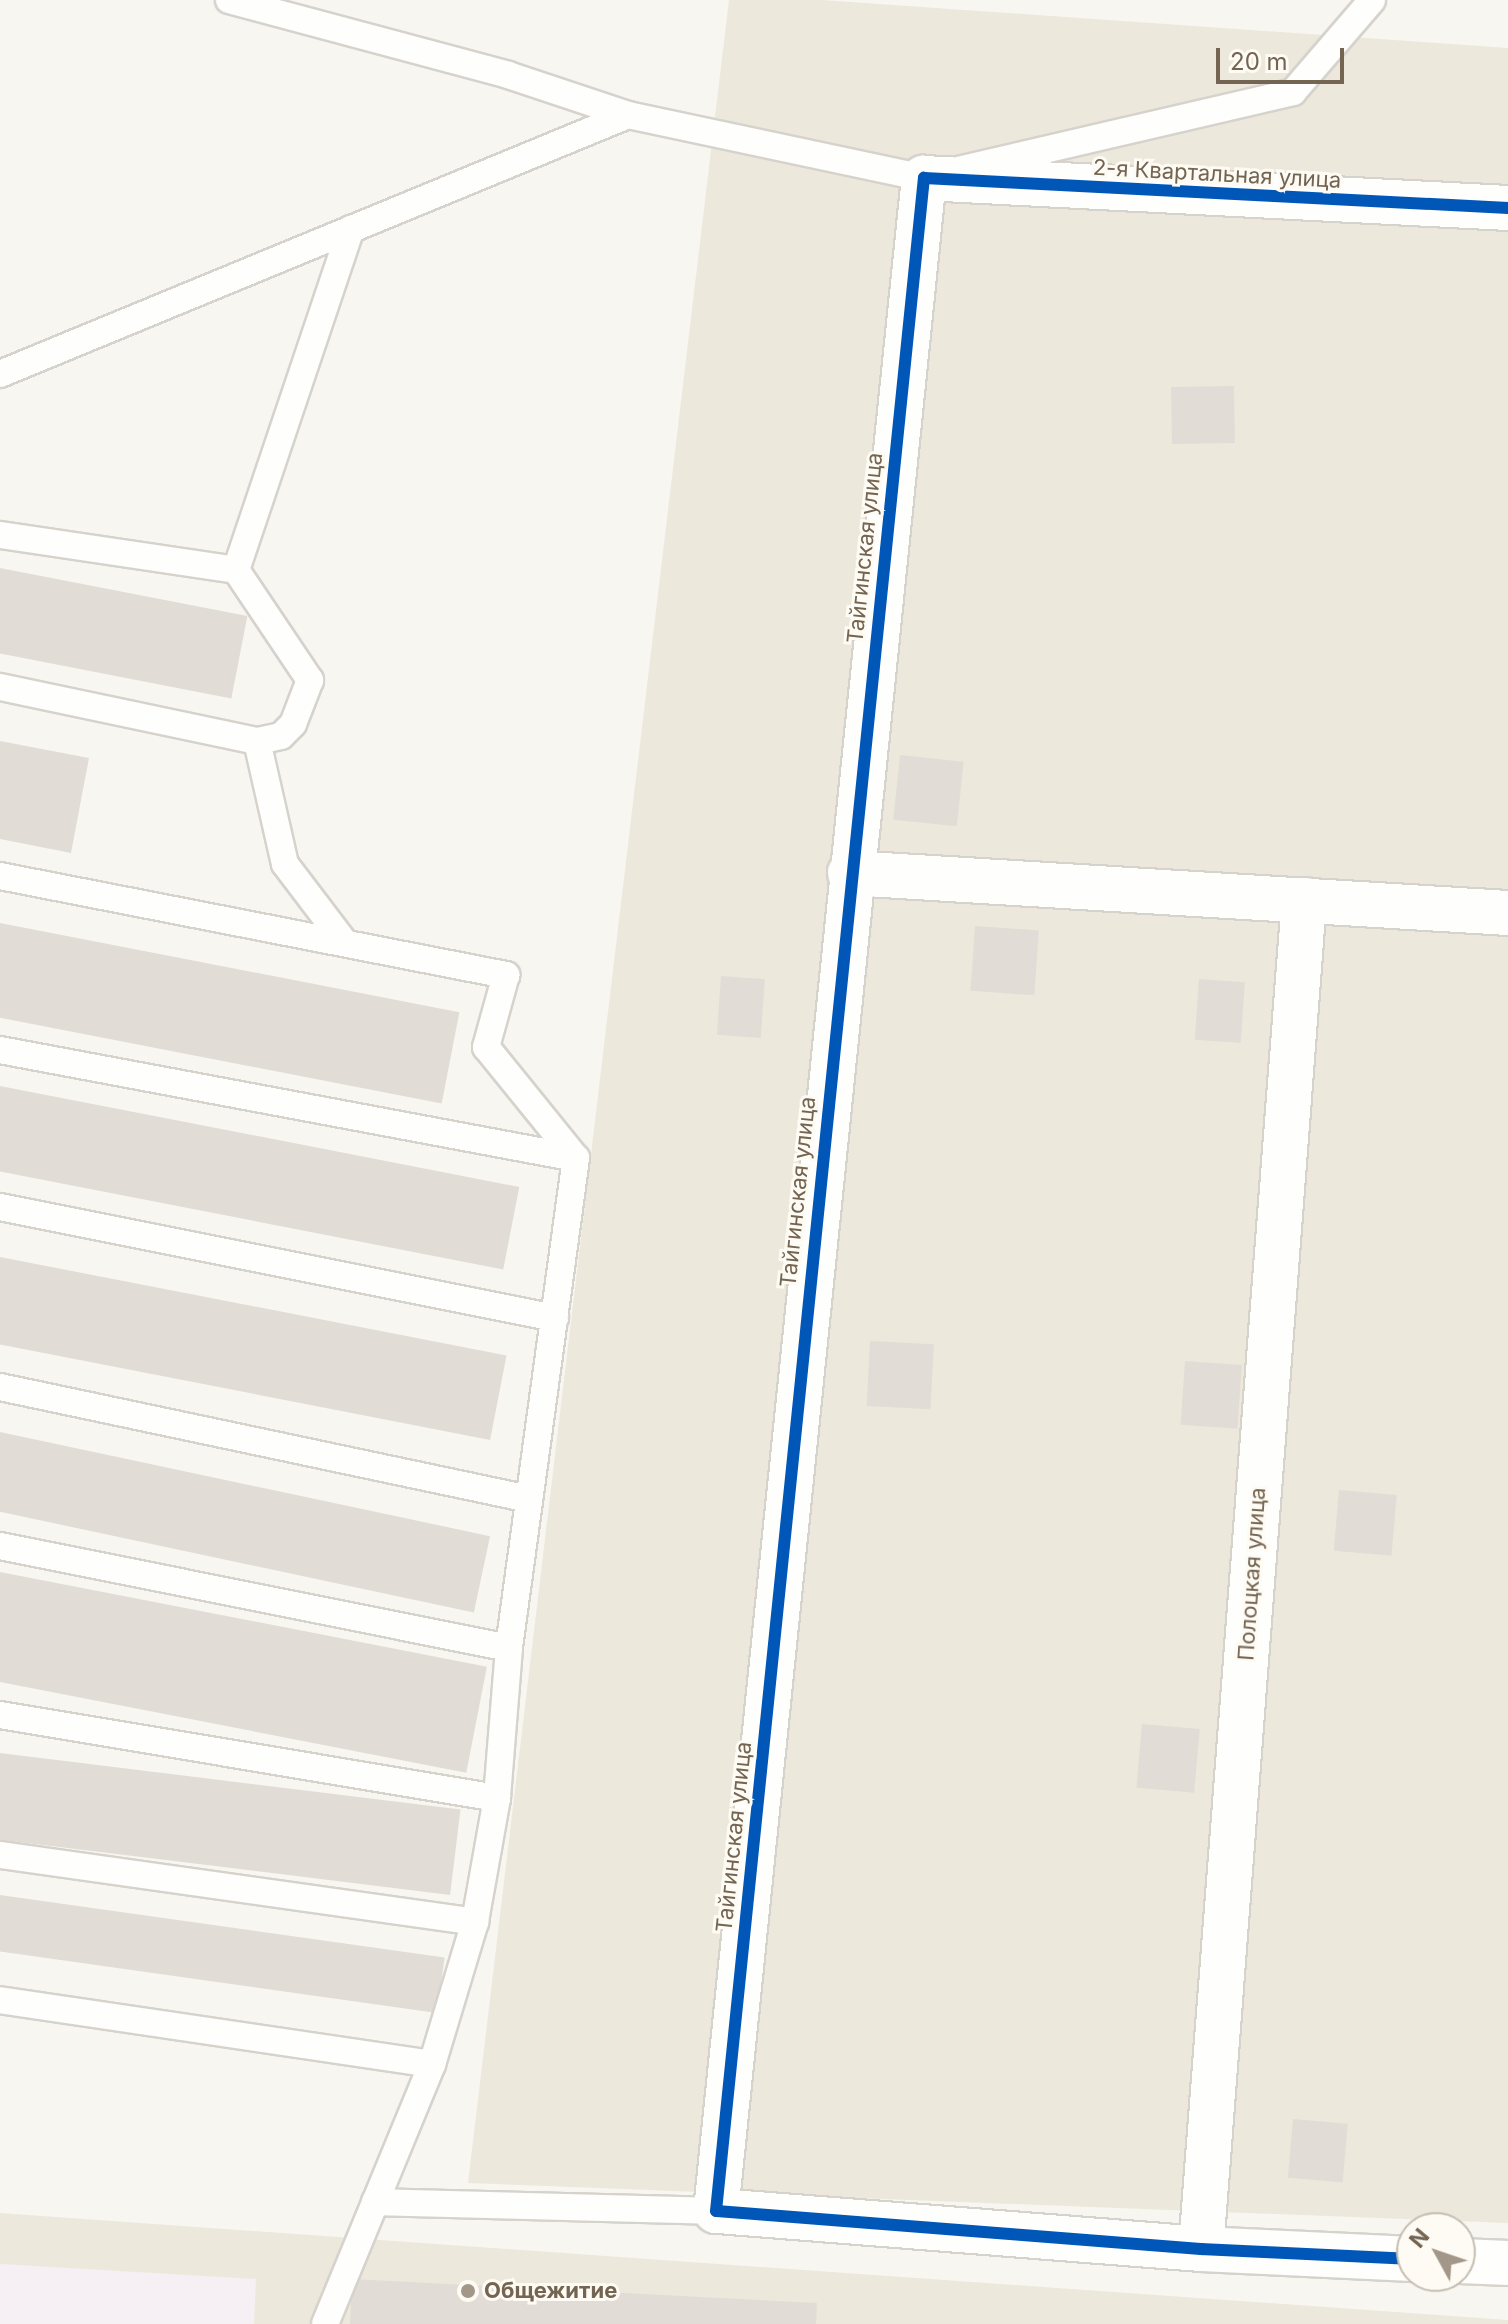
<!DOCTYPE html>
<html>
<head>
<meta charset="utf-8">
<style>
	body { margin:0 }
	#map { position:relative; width:1508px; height:2324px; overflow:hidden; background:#f8f6f0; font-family:Inter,sans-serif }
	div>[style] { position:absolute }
	.residential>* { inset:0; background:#ede8dc }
	.education>* { inset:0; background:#f6eff4 }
	.building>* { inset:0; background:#e2dcd6; transform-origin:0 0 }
	.roads { filter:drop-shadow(2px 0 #d6d2cc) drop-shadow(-2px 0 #d6d2cc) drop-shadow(0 2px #d6d2cc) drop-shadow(0 -2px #d6d2cc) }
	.service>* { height:26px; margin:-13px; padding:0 13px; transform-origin:13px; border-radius:13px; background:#fefefd }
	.minor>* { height:44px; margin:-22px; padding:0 22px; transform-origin:22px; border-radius:22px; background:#fefefd }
	.cycleway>* { height:12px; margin:-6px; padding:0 6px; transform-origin:6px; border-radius:6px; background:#0057b8 }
	.dots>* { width:22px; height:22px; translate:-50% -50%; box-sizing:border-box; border:4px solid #fdfbf3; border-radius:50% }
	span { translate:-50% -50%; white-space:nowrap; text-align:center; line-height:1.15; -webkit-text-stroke:6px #fdfbf3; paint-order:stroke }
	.street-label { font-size:22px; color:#746452 }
	.poi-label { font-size:22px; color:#746452; font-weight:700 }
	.left { translate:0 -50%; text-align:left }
	.north { position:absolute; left:1396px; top:2212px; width:80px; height:80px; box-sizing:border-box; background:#fdfbf3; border:2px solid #c6bfb3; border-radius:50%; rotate:310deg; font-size:22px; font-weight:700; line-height:32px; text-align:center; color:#746452 }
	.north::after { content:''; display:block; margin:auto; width:28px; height:36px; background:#a29789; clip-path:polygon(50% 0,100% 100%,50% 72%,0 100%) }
	.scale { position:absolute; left:1216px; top:48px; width:128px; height:36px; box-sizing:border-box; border:4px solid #746452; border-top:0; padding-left:10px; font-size:24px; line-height:28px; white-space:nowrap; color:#746452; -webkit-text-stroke:6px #fdfbf3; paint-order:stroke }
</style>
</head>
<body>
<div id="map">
	<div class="residential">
		<i style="clip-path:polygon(729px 0,822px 0,1508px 48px,1508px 2223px,468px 2183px)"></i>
		<i style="clip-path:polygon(0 2213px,1508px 2320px,1508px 2324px,0 2324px)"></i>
	</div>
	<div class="education">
		<i style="clip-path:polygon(0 2264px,256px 2279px,254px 2324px,0 2324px)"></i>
	</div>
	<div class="building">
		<i style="left:1234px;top:386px;width:57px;height:63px;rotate:89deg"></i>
		<i style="left:0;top:568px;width:252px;height:84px;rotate:11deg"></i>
		<i style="clip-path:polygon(0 741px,89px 758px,71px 853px,0 839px)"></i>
		<i style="left:900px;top:755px;width:64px;height:65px;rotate:6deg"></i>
		<i style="left:0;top:923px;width:468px;height:93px;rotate:11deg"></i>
		<i style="left:975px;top:926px;width:64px;height:65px;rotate:4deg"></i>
		<i style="left:721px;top:976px;width:44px;height:59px;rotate:4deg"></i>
		<i style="left:1199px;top:979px;width:46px;height:61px;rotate:4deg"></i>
		<i style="left:0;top:1086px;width:529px;height:84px;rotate:11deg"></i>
		<i style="left:0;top:1257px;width:516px;height:86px;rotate:11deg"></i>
		<i style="left:870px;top:1341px;width:64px;height:65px;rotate:3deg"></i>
		<i style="left:1185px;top:1361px;width:57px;height:64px;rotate:4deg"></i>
		<i style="left:0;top:1432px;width:501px;height:78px;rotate:12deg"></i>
		<i style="left:1339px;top:1490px;width:58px;height:61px;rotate:5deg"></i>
		<i style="left:0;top:1572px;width:496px;height:108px;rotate:11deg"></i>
		<i style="left:1142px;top:1724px;width:58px;height:64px;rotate:5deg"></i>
		<i style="left:0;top:1753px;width:464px;height:86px;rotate:7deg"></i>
		<i style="left:0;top:1895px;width:449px;height:56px;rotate:8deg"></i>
		<i style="left:1293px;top:2119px;width:55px;height:59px;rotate:5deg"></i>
		<i style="clip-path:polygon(352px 2279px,817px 2303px,816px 2324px,350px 2324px)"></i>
	</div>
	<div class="roads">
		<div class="service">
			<i style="left:229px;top:0;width:289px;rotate:15deg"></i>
			<i style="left:508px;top:75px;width:126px;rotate:18.4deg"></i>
			<i style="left:0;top:374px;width:679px;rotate:-22.41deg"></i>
			<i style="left:628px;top:115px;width:303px;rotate:12deg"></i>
			<i style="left:924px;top:178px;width:379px;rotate:-13.1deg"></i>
			<i style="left:1293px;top:92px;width:121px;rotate:-49.3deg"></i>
			<i style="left:0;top:535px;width:239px;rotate:8.4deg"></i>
			<i style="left:236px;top:570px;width:133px;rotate:56.1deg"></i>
			<i style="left:310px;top:680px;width:47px;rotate:111.1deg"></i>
			<i style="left:293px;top:724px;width:17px;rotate:135deg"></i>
			<i style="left:281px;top:736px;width:25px;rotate:168deg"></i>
			<i style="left:257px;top:741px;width:263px;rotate:-168.1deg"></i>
			<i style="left:236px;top:570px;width:360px;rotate:-71.4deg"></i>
			<i style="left:257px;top:741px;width:126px;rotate:77.2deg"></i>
			<i style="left:285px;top:864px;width:99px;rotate:52.8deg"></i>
			<i style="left:0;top:876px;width:516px;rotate:11.07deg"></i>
			<i style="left:506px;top:975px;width:75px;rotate:105.5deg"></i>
			<i style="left:486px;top:1047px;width:143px;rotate:51deg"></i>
			<i style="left:576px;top:1158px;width:495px;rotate:97.8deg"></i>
			<i style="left:509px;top:1648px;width:150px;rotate:94.6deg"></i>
			<i style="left:497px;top:1798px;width:126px;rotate:100.1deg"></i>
			<i style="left:0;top:1050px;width:586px;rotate:10.62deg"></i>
			<i style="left:0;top:1207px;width:566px;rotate:11.31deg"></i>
			<i style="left:0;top:1387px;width:541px;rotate:11.95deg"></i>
			<i style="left:0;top:1546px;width:519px;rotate:11.33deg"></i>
			<i style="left:0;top:1715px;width:504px;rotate:9.48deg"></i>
			<i style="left:0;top:1855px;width:480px;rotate:8deg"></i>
			<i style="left:475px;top:1922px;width:148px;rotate:106.8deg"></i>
			<i style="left:432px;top:2064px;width:437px;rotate:-171.6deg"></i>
			<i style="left:375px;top:2202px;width:341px;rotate:1.5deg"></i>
			<i style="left:325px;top:2324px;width:281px;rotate:-67.6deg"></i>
		</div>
		<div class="minor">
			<i style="left:850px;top:873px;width:659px;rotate:3.48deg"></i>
			<i style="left:1201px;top:2249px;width:1353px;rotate:-85.63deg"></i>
			<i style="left:1412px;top:2259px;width:211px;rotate:-177.3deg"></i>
			<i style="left:1201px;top:2249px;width:486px;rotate:-175.5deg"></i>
			<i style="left:716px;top:2211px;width:2044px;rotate:-84.16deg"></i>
			<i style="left:924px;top:178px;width:585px;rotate:2.94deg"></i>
			<i style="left:1460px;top:2261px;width:48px;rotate:2.4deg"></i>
		</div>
	</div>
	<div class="cycleway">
		<i style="left:1412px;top:2259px;width:211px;rotate:-177.3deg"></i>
		<i style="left:1201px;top:2249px;width:486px;rotate:-175.5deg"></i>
		<i style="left:716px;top:2211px;width:2044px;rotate:-84.16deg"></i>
		<i style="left:924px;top:178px;width:585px;rotate:2.94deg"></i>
	</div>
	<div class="dots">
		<i style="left:468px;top:2291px;background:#a29789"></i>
	</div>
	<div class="street-label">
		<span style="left:1217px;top:174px;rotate:3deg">2-я Квартальная улица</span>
		<span style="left:865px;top:548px;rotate:-84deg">Тайгинская улица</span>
		<span style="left:798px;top:1192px;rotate:-84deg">Тайгинская улица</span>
		<span style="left:1252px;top:1574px;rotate:-86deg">Полоцкая улица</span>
		<span style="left:734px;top:1837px;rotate:-84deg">Тайгинская улица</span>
	</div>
	<div class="poi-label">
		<span class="left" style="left:484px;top:2291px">Общежитие</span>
	</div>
	<div class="north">N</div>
	<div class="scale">20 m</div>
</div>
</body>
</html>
